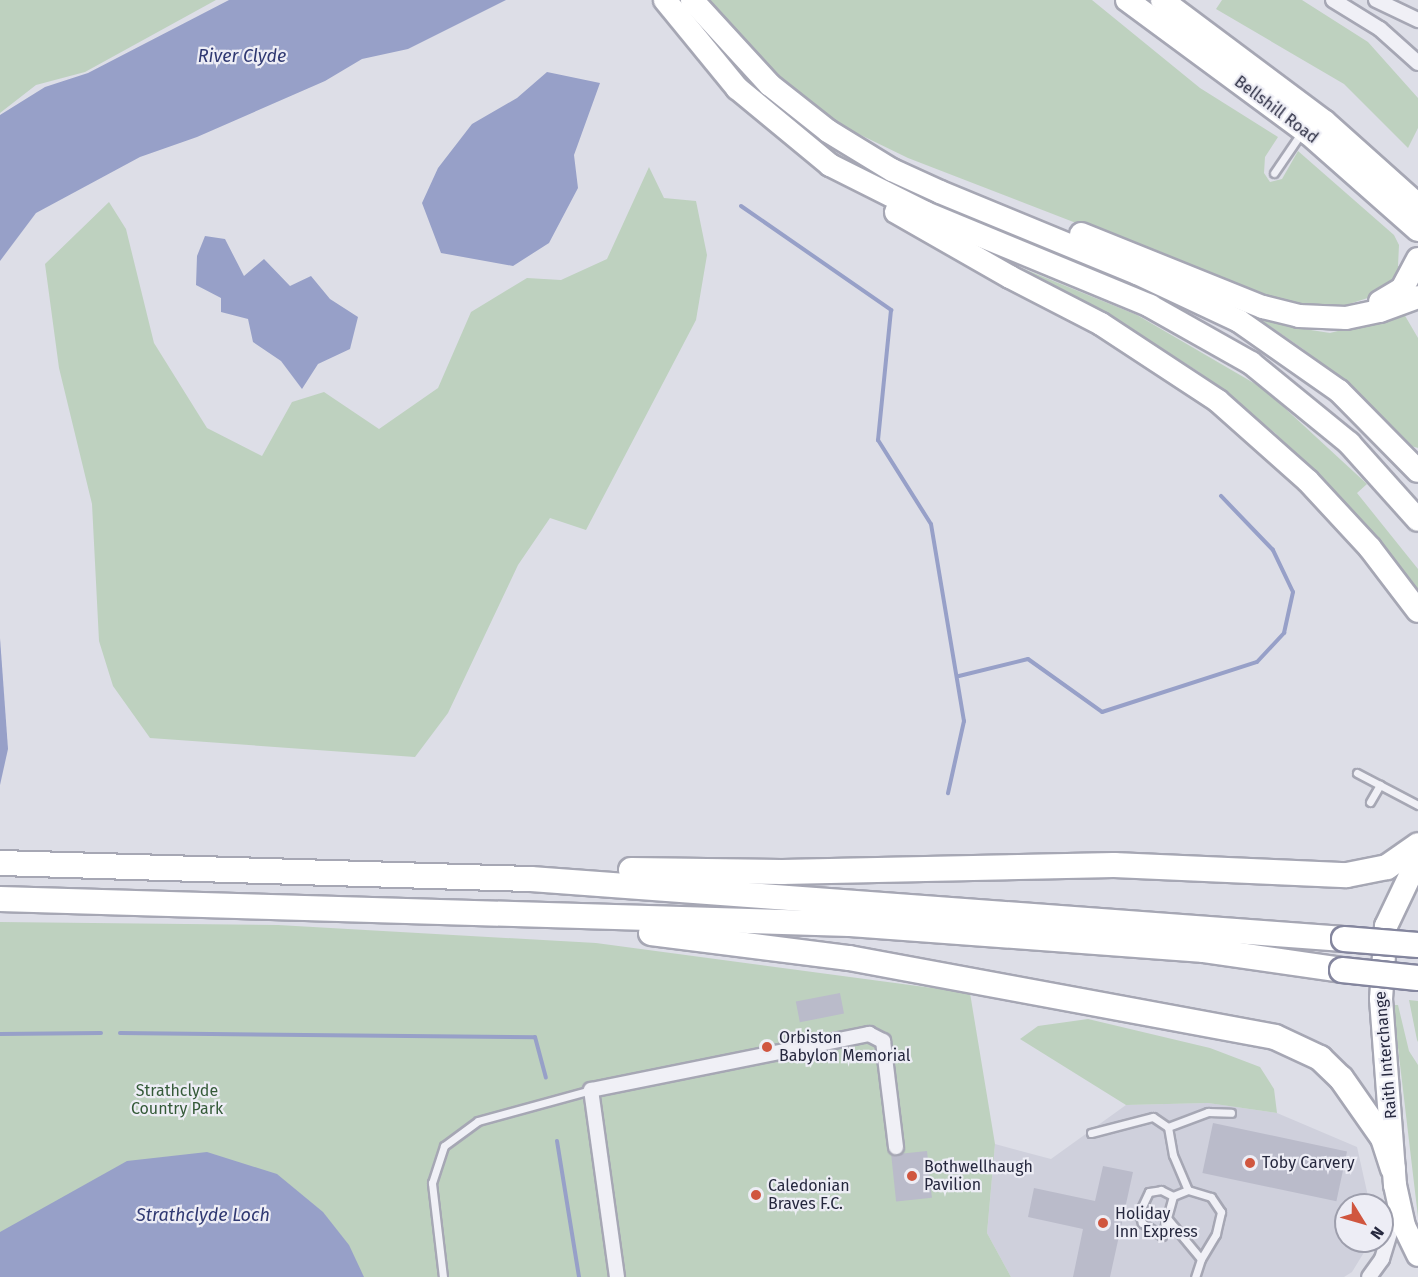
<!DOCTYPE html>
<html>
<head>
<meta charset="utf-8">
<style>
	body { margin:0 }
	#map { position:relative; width:1418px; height:1277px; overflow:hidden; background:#dddee7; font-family:"Fira Sans",sans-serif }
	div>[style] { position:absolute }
	.built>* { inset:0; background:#cfd0dc }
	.green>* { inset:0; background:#bed1bf }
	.water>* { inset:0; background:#97a0c8 }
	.stream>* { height:4px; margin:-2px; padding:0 2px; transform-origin:2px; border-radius:2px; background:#97a0c8 }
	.building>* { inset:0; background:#babbca; transform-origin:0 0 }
	.roads { filter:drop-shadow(2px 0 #a6a7b4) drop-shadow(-2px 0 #a6a7b4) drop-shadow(0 2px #a6a7b4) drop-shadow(0 -2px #a6a7b4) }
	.service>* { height:7px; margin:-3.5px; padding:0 3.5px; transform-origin:3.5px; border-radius:3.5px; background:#f0f0f6 }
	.minor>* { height:14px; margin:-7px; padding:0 7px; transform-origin:7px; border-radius:7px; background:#f0f0f6 }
	.trunk>* { height:22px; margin:-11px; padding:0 11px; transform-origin:11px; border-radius:11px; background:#fff }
	.motorway>* { height:24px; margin:-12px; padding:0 12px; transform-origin:12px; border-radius:12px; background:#fff }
	.bridges { filter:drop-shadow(2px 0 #84869e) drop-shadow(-2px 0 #84869e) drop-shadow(0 2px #84869e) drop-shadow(0 -2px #84869e) }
	.motorway-bridge>* { height:24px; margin:-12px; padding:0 12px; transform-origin:12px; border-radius:12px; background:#fff }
	.dots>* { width:16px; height:16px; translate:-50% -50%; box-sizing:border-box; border:3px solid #ededf5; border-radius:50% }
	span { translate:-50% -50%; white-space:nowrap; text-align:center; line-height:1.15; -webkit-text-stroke:4.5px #ededf5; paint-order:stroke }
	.street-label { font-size:16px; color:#26283e }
	.poi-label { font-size:16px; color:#26283e }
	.left { translate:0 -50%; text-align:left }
	.park-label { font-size:16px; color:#345a38 }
	.water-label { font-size:18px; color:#303972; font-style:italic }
	.north { position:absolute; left:1334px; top:1193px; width:60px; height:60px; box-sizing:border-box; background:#ededf5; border:2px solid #9d9eac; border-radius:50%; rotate:127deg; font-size:16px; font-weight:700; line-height:24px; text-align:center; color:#26283e }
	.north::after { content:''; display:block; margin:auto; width:21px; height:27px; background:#d0563f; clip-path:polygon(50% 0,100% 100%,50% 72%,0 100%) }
</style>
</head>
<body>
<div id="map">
	<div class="built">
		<i style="clip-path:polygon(1208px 1103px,1277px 1113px,1357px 1147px,1370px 1205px,1346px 1205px,1346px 1241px,1371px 1241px,1352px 1272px,1344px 1277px,1011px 1277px,987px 1233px,995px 1144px,1051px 1159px,1126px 1105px)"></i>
	</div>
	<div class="green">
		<i style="clip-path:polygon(0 0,216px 0,85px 72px,36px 85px,0 113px)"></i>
		<i style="clip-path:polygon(705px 0,1092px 0,1200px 88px,1278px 137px,1265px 157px,1264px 173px,1270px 182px,1282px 179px,1298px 151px,1394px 235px,1399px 245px,1398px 266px,1408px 269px,1374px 296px,1346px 305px,1288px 305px,908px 158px,836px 123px,768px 68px)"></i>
		<i style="clip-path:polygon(1222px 0,1302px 0,1368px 42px,1418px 98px,1418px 128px,1408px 148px,1344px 84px,1216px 9px)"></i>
		<i style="clip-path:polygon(649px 167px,664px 198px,696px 201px,707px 255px,696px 320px,586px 530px,550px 518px,518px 565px,448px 713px,415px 757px,150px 738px,113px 686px,99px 641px,92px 504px,59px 368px,45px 264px,109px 202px,126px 229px,154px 343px,207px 428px,262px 456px,292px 402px,324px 392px,379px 429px,438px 388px,471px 312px,527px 278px,561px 280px,607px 259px)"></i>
		<i style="clip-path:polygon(1014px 265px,1137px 315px,1264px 389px,1367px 484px,1357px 493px,1418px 569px,1418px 592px,1365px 524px,1275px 433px,1199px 372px,1102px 311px)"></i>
		<i style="clip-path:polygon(1252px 314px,1285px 326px,1330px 333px,1404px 314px,1418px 338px,1418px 448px,1411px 446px,1384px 418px,1303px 349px)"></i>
		<i style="clip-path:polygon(0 922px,278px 925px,596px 943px,970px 993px,995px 1144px,987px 1233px,1011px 1277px,0 1277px)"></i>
		<i style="clip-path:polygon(1409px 1000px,1418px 1001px,1418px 1042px,1417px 1040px)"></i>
		<i style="clip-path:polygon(1393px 1005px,1398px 1005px,1409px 1051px,1418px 1065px,1418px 1217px)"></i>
		<i style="clip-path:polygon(1088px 1019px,1210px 1048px,1260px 1067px,1274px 1089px,1277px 1113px,1208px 1103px,1126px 1105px,1020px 1039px,1038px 1026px)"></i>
	</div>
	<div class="water">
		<i style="clip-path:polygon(229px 0,506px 0,408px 49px,362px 59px,325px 81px,197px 137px,140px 157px,36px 213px,0 261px,0 115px,45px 87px,88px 73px)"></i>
		<i style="clip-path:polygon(547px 72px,600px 83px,574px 155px,578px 188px,549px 243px,513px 266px,441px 253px,422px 203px,438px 168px,472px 124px,517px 98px)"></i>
		<i style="clip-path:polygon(205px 236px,225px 239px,244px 276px,264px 259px,290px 286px,311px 276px,330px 299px,358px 317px,350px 349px,318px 364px,302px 389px,281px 361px,253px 342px,248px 319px,221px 312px,221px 298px,196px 285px,197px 256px)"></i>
		<i style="clip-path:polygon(0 638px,8px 749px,0 785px)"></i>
		<i style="clip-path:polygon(207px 1152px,277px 1174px,323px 1212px,349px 1245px,364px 1277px,0 1277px,0 1232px,127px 1161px)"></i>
	</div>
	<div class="stream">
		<i style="left:741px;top:206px;width:183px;rotate:34.7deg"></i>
		<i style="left:891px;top:310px;width:131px;rotate:95.7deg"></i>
		<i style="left:878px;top:440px;width:99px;rotate:57.8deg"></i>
		<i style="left:931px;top:524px;width:200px;rotate:80.5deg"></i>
		<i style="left:964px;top:721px;width:74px;rotate:102.5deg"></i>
		<i style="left:959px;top:676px;width:71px;rotate:-13.8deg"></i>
		<i style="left:1028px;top:659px;width:91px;rotate:35.6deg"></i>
		<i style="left:1102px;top:712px;width:163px;rotate:-17.9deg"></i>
		<i style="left:1257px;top:662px;width:40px;rotate:-47deg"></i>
		<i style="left:1284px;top:633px;width:42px;rotate:-77.6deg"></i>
		<i style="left:1293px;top:592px;width:47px;rotate:-115.5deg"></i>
		<i style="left:1273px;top:550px;width:75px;rotate:-133.9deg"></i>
		<i style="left:120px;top:1033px;width:415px;rotate:0.6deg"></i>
		<i style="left:535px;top:1037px;width:42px;rotate:75deg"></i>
		<i style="left:0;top:1034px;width:101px;rotate:-0.6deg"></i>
		<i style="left:557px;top:1141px;width:138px;rotate:80.8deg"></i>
	</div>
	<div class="building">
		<i style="left:840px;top:993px;width:21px;height:45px;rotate:79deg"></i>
		<i style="left:1213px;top:1123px;width:137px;height:51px;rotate:12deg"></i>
		<i style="left:927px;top:1151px;width:47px;height:36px;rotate:84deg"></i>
		<i style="clip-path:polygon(1103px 1166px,1133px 1172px,1110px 1277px,1073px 1277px,1083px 1229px,1028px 1217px,1034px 1188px,1095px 1201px)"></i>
	</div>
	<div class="roads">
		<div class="service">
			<i style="left:1274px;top:173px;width:50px;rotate:-55.7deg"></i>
			<i style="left:1357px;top:773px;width:69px;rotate:27.7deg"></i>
			<i style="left:1370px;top:802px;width:20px;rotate:-60deg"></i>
			<i style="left:1168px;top:1127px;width:43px;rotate:-20.6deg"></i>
			<i style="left:1208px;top:1112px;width:23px;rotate:2deg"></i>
			<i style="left:1091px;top:1133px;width:64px;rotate:-14.5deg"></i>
			<i style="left:1153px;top:1117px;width:18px;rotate:34deg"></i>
			<i style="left:1168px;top:1127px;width:28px;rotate:80deg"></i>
			<i style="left:1173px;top:1155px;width:38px;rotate:67deg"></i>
			<i style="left:1161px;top:1190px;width:13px;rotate:27deg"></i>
			<i style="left:1173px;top:1196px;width:41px;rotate:105.4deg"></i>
			<i style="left:1162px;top:1236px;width:24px;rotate:-147deg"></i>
			<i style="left:1142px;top:1223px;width:10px;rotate:-107deg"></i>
			<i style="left:1139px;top:1213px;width:23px;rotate:-65deg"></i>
			<i style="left:1149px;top:1192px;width:12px;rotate:-9deg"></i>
			<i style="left:1173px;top:1196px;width:16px;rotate:-22deg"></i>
			<i style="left:1188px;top:1190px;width:24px;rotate:17deg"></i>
			<i style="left:1211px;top:1197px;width:18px;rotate:56deg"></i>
			<i style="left:1221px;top:1212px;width:23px;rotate:103deg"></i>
			<i style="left:1216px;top:1234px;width:29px;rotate:121deg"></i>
			<i style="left:1201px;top:1259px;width:19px;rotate:108deg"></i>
			<i style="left:1167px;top:1218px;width:53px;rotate:50.3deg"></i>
			<i style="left:443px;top:1277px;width:95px;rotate:-96.7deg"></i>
			<i style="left:432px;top:1183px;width:39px;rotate:-72deg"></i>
			<i style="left:444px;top:1146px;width:42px;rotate:-36.3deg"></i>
			<i style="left:478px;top:1121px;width:117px;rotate:-15.3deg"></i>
		</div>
		<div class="minor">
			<i style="left:1333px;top:0;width:55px;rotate:31.7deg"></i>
			<i style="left:1380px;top:29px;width:51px;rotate:41.8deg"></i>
			<i style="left:1376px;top:0;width:47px;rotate:25.5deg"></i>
			<i style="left:617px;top:1277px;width:189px;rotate:-97.9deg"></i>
			<i style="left:591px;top:1090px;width:284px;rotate:-11.4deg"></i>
			<i style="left:869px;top:1034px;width:16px;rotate:27deg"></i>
			<i style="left:883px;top:1041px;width:107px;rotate:83deg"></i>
			<i style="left:1369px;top:1277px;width:22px;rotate:-54deg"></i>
			<i style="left:1382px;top:1259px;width:51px;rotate:-73deg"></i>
		</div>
		<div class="trunk">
			<i style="left:665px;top:0;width:114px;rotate:50.7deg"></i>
			<i style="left:737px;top:88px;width:121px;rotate:39.6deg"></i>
			<i style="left:830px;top:165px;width:107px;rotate:26.6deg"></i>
			<i style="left:926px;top:213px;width:243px;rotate:22.5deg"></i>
			<i style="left:1150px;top:306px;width:116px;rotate:29.4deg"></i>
			<i style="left:1251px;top:363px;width:127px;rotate:39.2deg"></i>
			<i style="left:1349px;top:443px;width:103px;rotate:48.1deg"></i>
			<i style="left:692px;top:0;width:115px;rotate:47.5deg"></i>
			<i style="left:770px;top:85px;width:74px;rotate:38.4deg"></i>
			<i style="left:828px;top:131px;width:75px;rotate:31.4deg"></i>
			<i style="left:892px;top:170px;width:53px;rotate:24.6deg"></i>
			<i style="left:940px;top:192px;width:213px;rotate:22.4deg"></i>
			<i style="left:1137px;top:273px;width:113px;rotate:25.2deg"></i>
			<i style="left:1239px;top:321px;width:122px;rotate:35deg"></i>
			<i style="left:1339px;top:391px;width:112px;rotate:45.4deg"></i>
			<i style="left:1127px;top:0;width:226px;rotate:36.4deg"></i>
			<i style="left:1309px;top:134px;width:145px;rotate:41.4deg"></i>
			<i style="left:1162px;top:0;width:202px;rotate:36.8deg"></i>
			<i style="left:1324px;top:121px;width:126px;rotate:41.8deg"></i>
			<i style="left:896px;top:212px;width:131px;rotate:29.7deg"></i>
			<i style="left:1010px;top:277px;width:102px;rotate:27.3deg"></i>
			<i style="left:1101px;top:324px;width:140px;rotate:33.3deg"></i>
			<i style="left:1218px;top:401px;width:120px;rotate:41.6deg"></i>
			<i style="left:1308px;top:481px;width:91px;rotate:47.2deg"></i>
			<i style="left:1370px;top:548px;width:79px;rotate:52.7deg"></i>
			<i style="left:1081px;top:234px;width:196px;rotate:21.9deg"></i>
			<i style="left:1263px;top:307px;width:37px;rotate:14deg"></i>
			<i style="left:1299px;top:316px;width:47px;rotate:2.4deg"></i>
			<i style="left:1346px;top:318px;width:35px;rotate:-12deg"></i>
			<i style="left:1380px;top:311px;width:40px;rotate:-20.2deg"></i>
			<i style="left:1380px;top:302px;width:26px;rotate:-31deg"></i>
			<i style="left:1402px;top:289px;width:34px;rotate:-62deg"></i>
			<i style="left:1418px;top:859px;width:74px;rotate:115.5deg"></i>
			<i style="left:1386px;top:926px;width:73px;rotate:93.9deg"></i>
			<i style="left:1381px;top:999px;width:187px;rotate:85.7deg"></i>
			<i style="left:1395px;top:1185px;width:42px;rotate:77.6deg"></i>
			<i style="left:1404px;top:1226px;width:32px;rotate:64deg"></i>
		</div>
		<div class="motorway">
			<i style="left:0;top:863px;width:531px;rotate:1.73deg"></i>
			<i style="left:531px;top:879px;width:815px;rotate:4.22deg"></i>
			<i style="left:631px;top:870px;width:151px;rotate:0.8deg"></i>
			<i style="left:782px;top:872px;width:332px;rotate:-1.2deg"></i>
			<i style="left:1114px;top:865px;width:233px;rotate:2.5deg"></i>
			<i style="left:1347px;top:875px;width:41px;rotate:-11.3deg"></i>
			<i style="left:1387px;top:867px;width:38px;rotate:-35deg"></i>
			<i style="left:0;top:899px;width:850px;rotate:1.68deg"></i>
			<i style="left:850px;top:924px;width:355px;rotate:4.2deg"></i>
			<i style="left:1204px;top:950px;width:139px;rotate:8.2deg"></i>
			<i style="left:651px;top:933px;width:200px;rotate:7.2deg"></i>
			<i style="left:849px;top:958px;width:433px;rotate:10.5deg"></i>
			<i style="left:1275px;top:1037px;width:50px;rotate:25deg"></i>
			<i style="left:1320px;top:1058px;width:29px;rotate:44deg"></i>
			<i style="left:1341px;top:1078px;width:73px;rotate:55deg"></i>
			<i style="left:1383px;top:1138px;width:32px;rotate:72deg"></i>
		</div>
	</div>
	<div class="bridges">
		<div class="motorway-bridge">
			<i style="left:1344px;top:939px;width:74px;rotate:4.6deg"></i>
			<i style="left:1342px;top:970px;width:76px;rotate:6deg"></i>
		</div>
	</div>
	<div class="dots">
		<i style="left:767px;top:1047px;background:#d0563f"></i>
		<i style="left:1250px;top:1163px;background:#d0563f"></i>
		<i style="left:912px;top:1176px;background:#d0563f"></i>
		<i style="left:756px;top:1195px;background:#d0563f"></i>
		<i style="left:1103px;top:1223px;background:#d0563f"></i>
	</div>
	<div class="street-label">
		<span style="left:1276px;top:110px;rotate:37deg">Bellshill Road</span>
		<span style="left:1386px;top:1055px;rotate:-95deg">Raith Interchange</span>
	</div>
	<div class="poi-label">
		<span class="left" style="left:779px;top:1047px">Orbiston<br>Babylon Memorial</span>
		<span class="left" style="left:1262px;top:1163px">Toby Carvery</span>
		<span class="left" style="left:924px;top:1176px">Bothwellhaugh<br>Pavilion</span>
		<span class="left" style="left:768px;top:1195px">Caledonian<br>Braves F.C.</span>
		<span class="left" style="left:1115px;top:1223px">Holiday<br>Inn Express</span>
	</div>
	<div class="park-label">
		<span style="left:177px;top:1100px">Strathclyde<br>Country Park</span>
	</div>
	<div class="water-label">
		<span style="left:242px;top:56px">River Clyde</span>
		<span style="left:203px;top:1215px">Strathclyde Loch</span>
	</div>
	<div class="north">N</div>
</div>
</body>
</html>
